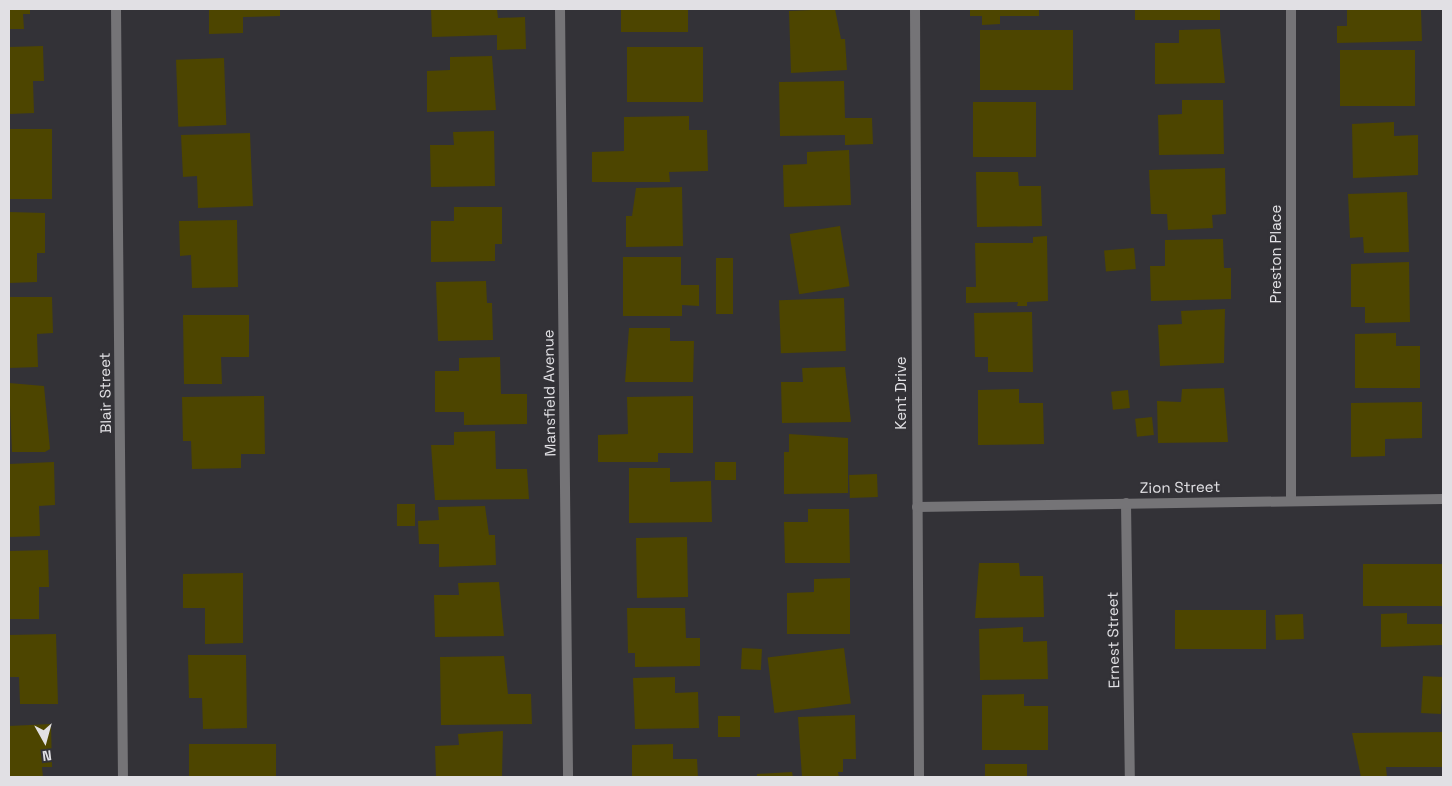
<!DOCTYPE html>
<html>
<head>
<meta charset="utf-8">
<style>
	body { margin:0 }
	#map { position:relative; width:1452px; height:786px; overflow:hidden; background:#333237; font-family:"Space Grotesk",sans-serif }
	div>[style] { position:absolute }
	.building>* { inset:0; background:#4d4500; transform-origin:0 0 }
	.street>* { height:10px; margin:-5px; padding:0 5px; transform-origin:5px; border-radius:5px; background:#757477 }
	span { translate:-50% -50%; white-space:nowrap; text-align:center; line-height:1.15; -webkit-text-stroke:4.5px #333237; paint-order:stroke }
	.street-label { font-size:15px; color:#e1e0e4 }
	.frame { position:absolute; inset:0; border:10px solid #e1e0e4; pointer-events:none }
	.north { position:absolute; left:20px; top:716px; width:50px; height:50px; -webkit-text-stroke:4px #333237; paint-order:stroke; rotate:173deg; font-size:14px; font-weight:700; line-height:20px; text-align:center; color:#e1e0e4 }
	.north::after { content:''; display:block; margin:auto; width:18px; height:22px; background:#e1e0e4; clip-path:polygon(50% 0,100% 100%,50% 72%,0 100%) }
</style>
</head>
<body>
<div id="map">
	<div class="building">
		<i style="clip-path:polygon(9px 9px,30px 9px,30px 14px,23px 14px,24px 29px,9px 29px)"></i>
		<i style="clip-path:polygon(209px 9px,280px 9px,280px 16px,243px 17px,243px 33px,209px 34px)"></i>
		<i style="clip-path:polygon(431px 9px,497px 9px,498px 18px,525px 17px,526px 49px,497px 50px,497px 35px,432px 37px)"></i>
		<i style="left:621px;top:9px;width:67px;height:23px"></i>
		<i style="clip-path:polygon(835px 9px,841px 39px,845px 39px,847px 70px,791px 73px,789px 11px)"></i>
		<i style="clip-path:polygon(970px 9px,1039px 9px,1039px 16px,1000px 16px,1000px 24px,982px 25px,982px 16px,970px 16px)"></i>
		<i style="left:1135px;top:9px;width:85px;height:11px"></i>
		<i style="clip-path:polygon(1347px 9px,1421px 10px,1422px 41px,1337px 43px,1337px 26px,1347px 26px)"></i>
		<i style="clip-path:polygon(1220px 29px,1225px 83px,1155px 84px,1155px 43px,1179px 43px,1179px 30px)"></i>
		<i style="left:1073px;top:30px;width:60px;height:93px;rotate:90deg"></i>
		<i style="clip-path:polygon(43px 46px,44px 81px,33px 81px,34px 113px,9px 114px,9px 47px)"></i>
		<i style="left:627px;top:47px;width:76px;height:55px"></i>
		<i style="left:1415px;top:50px;width:56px;height:75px;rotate:90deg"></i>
		<i style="clip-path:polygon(492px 56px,496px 110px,427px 112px,427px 71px,450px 70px,450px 57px)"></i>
		<i style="left:224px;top:58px;width:67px;height:48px;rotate:88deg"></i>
		<i style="clip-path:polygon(844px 81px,845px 118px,872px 118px,873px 144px,845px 145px,845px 135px,780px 136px,779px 82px)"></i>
		<i style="clip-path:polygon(1182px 100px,1223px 100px,1224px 154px,1159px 155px,1158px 115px,1182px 114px)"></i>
		<i style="left:973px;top:102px;width:63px;height:55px"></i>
		<i style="clip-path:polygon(689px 116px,689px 130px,707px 130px,708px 171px,669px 172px,670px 182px,592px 182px,592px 152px,624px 151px,624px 117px)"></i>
		<i style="clip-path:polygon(1394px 122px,1394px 136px,1418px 135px,1418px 175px,1353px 178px,1352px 124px)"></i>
		<i style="left:9px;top:129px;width:43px;height:70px"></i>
		<i style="clip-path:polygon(494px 131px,495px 186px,431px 187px,430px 145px,454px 145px,453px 132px)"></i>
		<i style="clip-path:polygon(250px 133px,253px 206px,198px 208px,197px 176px,183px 177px,181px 135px)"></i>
		<i style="clip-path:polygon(849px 150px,851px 205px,784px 207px,783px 165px,807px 164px,807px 152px)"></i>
		<i style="clip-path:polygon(1225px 168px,1226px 214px,1212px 215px,1213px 228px,1168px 230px,1167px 214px,1151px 214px,1149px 170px)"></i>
		<i style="clip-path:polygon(976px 172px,1018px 172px,1019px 186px,1041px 186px,1042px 226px,977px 227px)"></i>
		<i style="clip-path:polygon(682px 187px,683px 246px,626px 247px,626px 216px,632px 216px,636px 188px)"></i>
		<i style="clip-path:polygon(1407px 192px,1409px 252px,1364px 253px,1363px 237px,1350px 238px,1348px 194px)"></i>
		<i style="clip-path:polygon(454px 207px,502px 207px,502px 244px,495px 244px,495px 261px,431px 262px,431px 221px,454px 221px)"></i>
		<i style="clip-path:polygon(9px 212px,45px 213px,45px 253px,37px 253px,37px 282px,9px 283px)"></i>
		<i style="clip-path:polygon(237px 220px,238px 287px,192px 288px,191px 255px,180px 256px,179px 221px)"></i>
		<i style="left:840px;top:226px;width:61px;height:51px;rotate:81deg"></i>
		<i style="clip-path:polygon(1047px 236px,1048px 301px,1027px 302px,1027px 306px,1017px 306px,1018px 302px,966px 303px,966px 287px,976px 287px,975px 243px,1033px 243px,1033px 237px)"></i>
		<i style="clip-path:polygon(1223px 239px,1224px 268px,1231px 268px,1231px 299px,1151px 301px,1150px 266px,1165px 266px,1165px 240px)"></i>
		<i style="left:1134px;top:248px;width:21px;height:30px;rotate:85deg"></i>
		<i style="clip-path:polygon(623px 257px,681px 257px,681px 285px,699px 285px,699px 306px,682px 305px,682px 316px,623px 316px)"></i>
		<i style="left:716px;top:258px;width:17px;height:56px"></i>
		<i style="clip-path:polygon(1409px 262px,1410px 322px,1365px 323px,1365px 307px,1351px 307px,1351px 264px)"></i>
		<i style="clip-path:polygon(486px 281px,487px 303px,492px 303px,493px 340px,438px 341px,436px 282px)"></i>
		<i style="clip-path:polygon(9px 297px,52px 297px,53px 333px,37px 334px,38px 367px,9px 368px)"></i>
		<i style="left:844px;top:298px;width:53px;height:65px;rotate:88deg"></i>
		<i style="clip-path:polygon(1225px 309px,1224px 363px,1160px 366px,1158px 325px,1182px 324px,1181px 311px)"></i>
		<i style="clip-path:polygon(1032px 312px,1033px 372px,988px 372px,988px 357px,975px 357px,974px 313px)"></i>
		<i style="clip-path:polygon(183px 315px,249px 315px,249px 357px,221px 357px,222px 384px,184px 384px)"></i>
		<i style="clip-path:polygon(629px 328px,670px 328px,670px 341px,694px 341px,693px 382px,625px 382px)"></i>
		<i style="clip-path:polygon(1396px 333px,1396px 346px,1420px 346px,1420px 388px,1355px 388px,1355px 334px)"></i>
		<i style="clip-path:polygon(500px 357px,501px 394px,527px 394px,527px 424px,464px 425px,464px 412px,435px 412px,435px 371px,459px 371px,459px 358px)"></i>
		<i style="clip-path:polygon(845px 367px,851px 422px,782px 423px,781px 382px,803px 382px,802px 368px)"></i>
		<i style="clip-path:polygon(9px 383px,44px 386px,50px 449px,45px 452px,12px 452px)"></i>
		<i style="clip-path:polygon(1224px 388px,1228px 442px,1158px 443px,1157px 401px,1181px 402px,1182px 389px)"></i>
		<i style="clip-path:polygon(1019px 389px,1019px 403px,1043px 403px,1044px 444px,978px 445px,978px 390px)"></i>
		<i style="left:1128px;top:390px;width:18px;height:17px;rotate:84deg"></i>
		<i style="clip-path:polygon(264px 396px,265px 454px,241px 454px,241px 468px,192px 469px,191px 441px,183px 441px,182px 397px)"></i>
		<i style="clip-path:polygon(693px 396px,693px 453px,658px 453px,658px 462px,598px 462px,598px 435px,628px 434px,627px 397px)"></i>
		<i style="clip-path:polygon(1422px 402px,1422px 438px,1385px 439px,1385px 456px,1351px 457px,1351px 403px)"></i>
		<i style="left:1152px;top:417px;width:18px;height:17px;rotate:84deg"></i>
		<i style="clip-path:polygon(495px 431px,496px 469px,527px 469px,529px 499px,435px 500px,431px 445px,454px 445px,454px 432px)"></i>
		<i style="clip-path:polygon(789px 434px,848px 438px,848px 493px,784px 494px,784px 452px,789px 452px)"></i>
		<i style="clip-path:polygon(54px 462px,55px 505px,39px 506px,40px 536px,9px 537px,9px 464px)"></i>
		<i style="left:736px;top:462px;width:18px;height:21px;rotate:90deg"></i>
		<i style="clip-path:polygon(629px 468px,670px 468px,670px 482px,711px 481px,712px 522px,629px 523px)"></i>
		<i style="left:877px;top:474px;width:23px;height:28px;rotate:88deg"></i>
		<i style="left:397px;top:504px;width:18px;height:22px"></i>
		<i style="clip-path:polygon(485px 506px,489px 535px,495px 535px,496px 565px,439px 567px,439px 544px,419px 544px,418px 521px,439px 520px,438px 507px)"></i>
		<i style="clip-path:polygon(808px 509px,849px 509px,850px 563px,785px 563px,784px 522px,808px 522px)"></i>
		<i style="left:687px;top:537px;width:60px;height:51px;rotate:89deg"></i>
		<i style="clip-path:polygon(48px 550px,49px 587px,39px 587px,39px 619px,9px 619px,9px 551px)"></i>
		<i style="clip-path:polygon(979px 563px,1019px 563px,1020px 576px,1043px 576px,1044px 617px,975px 618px)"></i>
		<i style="left:1443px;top:564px;width:42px;height:80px;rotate:90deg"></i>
		<i style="clip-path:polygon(243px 573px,243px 643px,205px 644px,205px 608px,183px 608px,183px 574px)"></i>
		<i style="clip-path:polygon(850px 578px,850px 634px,787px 634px,787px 593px,814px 592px,814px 579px)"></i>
		<i style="clip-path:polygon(499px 582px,504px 636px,435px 637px,434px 595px,459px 595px,458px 583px)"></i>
		<i style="clip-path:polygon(627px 608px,685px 608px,686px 638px,700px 638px,700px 666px,635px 667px,635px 653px,628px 653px)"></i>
		<i style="left:1266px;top:610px;width:39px;height:91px;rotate:90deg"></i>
		<i style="clip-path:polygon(1407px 613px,1407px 624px,1443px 624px,1443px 645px,1381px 647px,1381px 614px)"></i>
		<i style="left:1303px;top:614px;width:25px;height:28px;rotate:88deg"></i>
		<i style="clip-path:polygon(1023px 627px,1023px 642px,1047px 641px,1048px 679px,980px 680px,979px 629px)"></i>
		<i style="clip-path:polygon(56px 634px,58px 704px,20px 704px,19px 677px,9px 677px,9px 635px)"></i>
		<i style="left:742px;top:648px;width:20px;height:21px;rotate:3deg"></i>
		<i style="left:844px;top:648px;width:56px;height:77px;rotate:83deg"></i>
		<i style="clip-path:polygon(188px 655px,246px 655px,247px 728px,203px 729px,202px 698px,189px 698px)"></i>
		<i style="clip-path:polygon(504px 656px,508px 694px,531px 694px,532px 724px,441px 725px,440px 657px)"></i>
		<i style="left:1423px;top:676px;width:20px;height:37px;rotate:3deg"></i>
		<i style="clip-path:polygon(675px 677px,675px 693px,698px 692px,699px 728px,635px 729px,633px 678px)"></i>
		<i style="clip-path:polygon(1024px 694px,1024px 706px,1048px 706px,1048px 750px,982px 750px,982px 695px)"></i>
		<i style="clip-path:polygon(855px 715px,856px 759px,843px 759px,843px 772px,838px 772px,839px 777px,802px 777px,798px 717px)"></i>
		<i style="left:718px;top:716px;width:22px;height:21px"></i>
		<i style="clip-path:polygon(51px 724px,52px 767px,42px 767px,43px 777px,9px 777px,9px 726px)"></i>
		<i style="clip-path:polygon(503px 731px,502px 777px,436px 777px,435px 746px,459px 745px,458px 734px)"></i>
		<i style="clip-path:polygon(1443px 732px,1443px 767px,1386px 767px,1387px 777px,1361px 777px,1352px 733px)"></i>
		<i style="left:276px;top:744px;width:33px;height:87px;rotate:90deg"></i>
		<i style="clip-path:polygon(673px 744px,673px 759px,697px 759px,698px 777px,632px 777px,632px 745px)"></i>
		<i style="left:985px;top:764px;width:42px;height:13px"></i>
		<i style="clip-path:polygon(792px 772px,793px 777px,757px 777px,757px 774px)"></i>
	</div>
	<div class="street">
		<i style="left:116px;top:9px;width:768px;rotate:89.48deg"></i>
		<i style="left:560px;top:9px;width:768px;rotate:89.4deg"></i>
		<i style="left:915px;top:9px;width:768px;rotate:89.7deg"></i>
		<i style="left:1291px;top:9px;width:491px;rotate:90deg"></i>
		<i style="left:1126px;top:503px;width:274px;rotate:89.2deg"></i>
		<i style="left:917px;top:507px;width:526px;rotate:-0.87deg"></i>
	</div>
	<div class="street-label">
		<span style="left:1276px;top:254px;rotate:-90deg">Preston Place</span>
		<span style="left:105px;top:393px;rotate:-91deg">Blair Street</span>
		<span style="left:549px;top:393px;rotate:-91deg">Mansfield Avenue</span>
		<span style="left:901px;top:393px;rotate:-90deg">Kent Drive</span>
		<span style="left:1180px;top:487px;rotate:-1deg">Zion Street</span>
		<span style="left:1113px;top:640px;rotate:-91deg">Ernest Street</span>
	</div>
	<div class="frame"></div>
	<div class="north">N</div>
</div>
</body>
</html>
